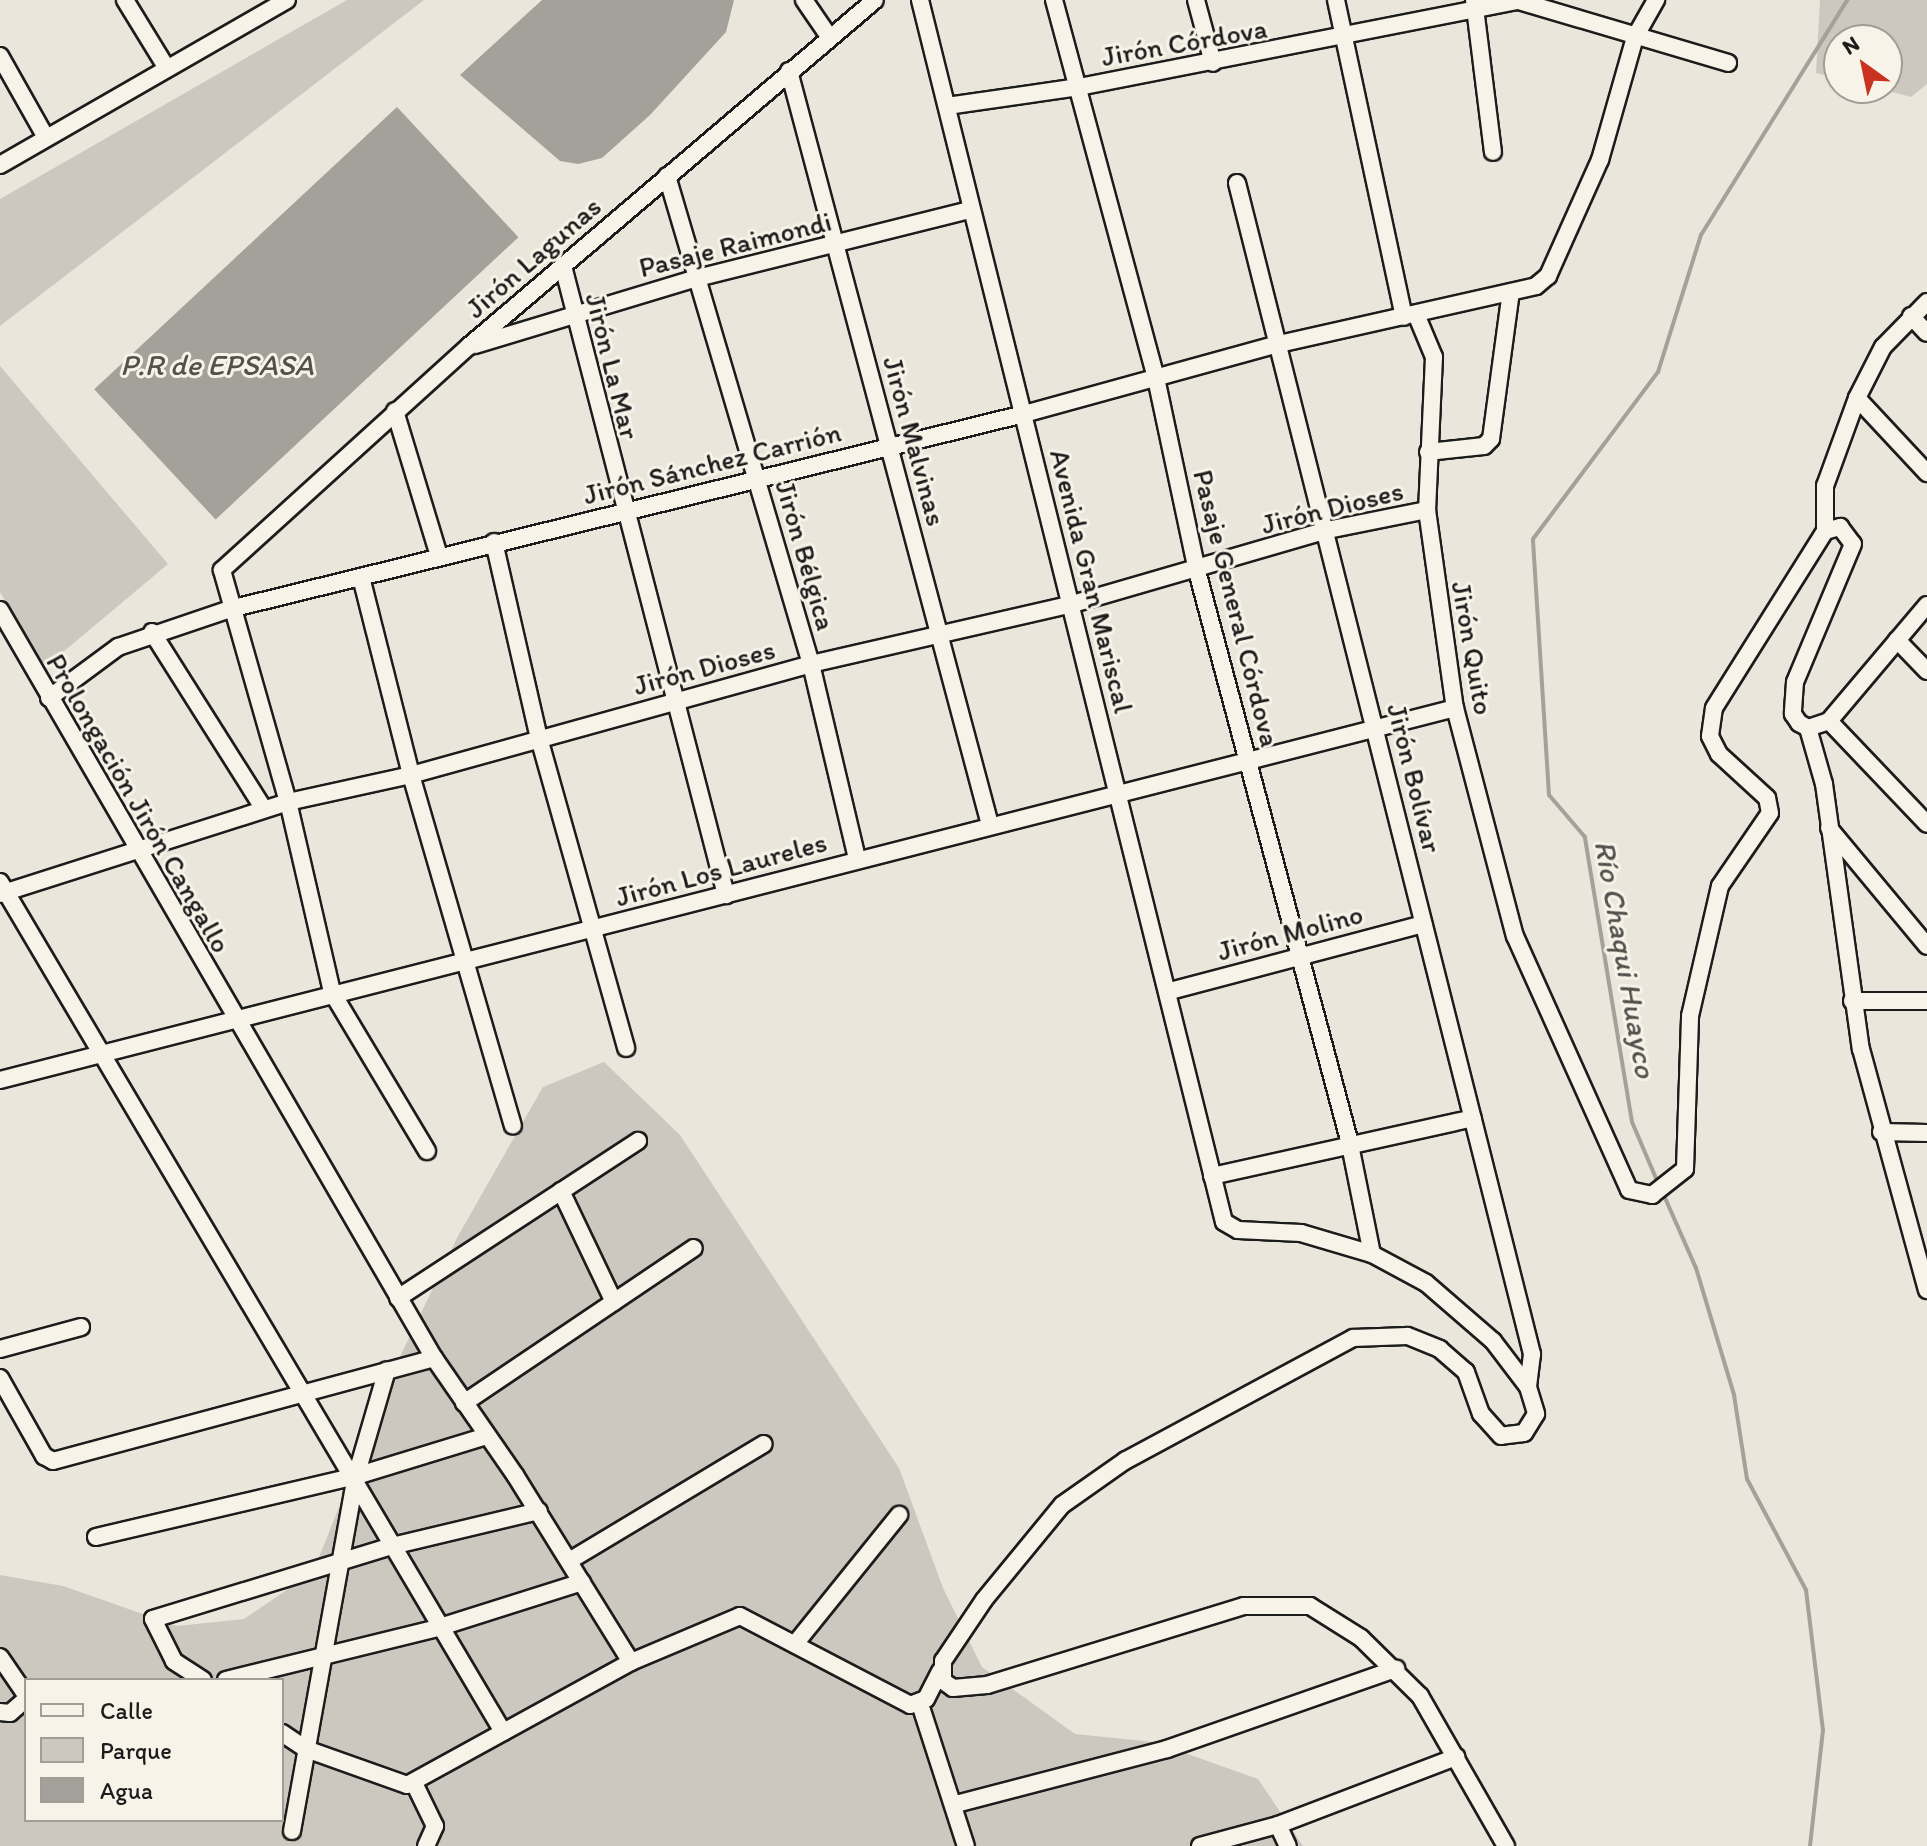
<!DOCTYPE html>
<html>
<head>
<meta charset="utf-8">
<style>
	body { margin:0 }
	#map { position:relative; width:1927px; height:1846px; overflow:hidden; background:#eae6dc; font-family:Itim,sans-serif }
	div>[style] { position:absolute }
	.green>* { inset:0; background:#ccc8c0 }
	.water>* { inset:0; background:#a3a19a; transform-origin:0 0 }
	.stream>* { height:4px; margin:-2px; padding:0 2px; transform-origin:2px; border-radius:2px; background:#a3a19a }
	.roads { filter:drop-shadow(2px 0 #1c1c1c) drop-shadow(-2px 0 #1c1c1c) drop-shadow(0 2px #1c1c1c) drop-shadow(0 -2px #1c1c1c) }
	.minor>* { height:16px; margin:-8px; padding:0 8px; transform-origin:8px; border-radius:8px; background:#f7f3e8 }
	span { translate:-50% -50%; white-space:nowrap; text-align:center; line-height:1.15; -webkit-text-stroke:6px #f7f3e8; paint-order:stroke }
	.street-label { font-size:28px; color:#1c1c1c }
	.water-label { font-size:30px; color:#52514e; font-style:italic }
	.legend { position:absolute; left:24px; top:1678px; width:260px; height:144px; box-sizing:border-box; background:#f7f3e8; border:2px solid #9f9d96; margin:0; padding:10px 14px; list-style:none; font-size:24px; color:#1c1c1c }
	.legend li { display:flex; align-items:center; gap:16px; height:40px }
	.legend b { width:40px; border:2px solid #9f9d96 }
	.north { position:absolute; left:1823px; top:24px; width:80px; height:80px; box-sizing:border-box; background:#f7f3e8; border:2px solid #9f9d96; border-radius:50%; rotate:327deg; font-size:22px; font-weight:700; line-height:32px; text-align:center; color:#1c1c1c }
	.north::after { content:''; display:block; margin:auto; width:28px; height:36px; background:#c8321e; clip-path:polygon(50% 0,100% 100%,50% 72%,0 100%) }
</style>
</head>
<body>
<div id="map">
	<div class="green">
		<i style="clip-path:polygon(347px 0,424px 0,0 326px,0 199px)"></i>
		<i style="clip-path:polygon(1820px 0,1927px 0,1927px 84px,1911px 97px,1876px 88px,1887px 88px,1887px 40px,1839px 40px,1839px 79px,1816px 73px)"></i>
		<i style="clip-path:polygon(0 366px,168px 564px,44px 668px,0 592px)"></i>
		<i style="clip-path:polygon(evenodd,604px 1062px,680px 1135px,899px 1468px,943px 1588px,982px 1667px,1075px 1734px,1154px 1742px,1258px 1779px,1303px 1846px,0 1846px,0 1575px,63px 1586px,177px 1626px,244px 1619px,313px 1572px,396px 1365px,458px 1236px,543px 1087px,604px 1062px,26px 1680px,282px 1680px,282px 1820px,26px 1820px,26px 1680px)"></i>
	</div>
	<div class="water">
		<i style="clip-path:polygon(542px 0,734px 0,726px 32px,650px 115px,602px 158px,578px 164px,560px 161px,460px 75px)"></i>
		<i style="left:397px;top:107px;width:178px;height:414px;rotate:47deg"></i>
	</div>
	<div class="stream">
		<i style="left:1658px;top:1183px;width:66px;rotate:-113.1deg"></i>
		<i style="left:1632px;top:1122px;width:289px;rotate:-99.4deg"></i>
		<i style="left:1585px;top:837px;width:55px;rotate:-130.6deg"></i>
		<i style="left:1549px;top:795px;width:256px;rotate:-93.6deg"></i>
		<i style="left:1533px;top:539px;width:209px;rotate:-53.2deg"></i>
		<i style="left:1658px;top:372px;width:144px;rotate:-72.6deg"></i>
		<i style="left:1701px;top:235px;width:277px;rotate:-58.1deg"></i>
		<i style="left:1662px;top:1191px;width:84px;rotate:66.2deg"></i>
		<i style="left:1696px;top:1268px;width:133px;rotate:73.3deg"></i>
		<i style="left:1734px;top:1395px;width:85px;rotate:81.2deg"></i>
		<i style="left:1747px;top:1479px;width:126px;rotate:62deg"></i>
		<i style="left:1806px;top:1590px;width:141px;rotate:83.1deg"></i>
		<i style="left:1823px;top:1730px;width:117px;rotate:96.4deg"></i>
	</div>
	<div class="roads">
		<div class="minor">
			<i style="left:125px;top:0;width:79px;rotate:58.5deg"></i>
			<i style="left:804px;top:0;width:42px;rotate:55.6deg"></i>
			<i style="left:920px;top:0;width:1259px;rotate:76.03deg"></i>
			<i style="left:1224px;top:1222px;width:16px;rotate:30deg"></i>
			<i style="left:1238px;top:1230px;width:63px;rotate:2.7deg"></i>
			<i style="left:1301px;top:1233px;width:74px;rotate:16.5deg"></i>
			<i style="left:1372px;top:1254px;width:61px;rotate:28.2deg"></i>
			<i style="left:1426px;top:1283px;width:89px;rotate:40.9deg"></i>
			<i style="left:1493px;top:1341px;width:58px;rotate:52.7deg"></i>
			<i style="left:1528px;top:1387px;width:28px;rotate:73deg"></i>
			<i style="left:1536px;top:1414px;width:22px;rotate:122deg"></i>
			<i style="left:1524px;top:1433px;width:23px;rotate:173deg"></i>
			<i style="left:1501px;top:1436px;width:30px;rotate:-132deg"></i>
			<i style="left:1481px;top:1414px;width:45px;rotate:-109.7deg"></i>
			<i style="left:1466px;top:1372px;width:35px;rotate:-139deg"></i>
			<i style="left:1440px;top:1349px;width:35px;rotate:-158deg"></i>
			<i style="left:1407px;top:1336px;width:54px;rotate:177.9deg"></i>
			<i style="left:1353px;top:1338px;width:258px;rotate:151.7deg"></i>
			<i style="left:1126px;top:1460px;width:78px;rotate:144.9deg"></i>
			<i style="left:1062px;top:1505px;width:123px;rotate:129.4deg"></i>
			<i style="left:984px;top:1600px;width:73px;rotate:123.9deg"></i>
			<i style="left:943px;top:1661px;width:20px;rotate:90deg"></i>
			<i style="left:943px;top:1681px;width:12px;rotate:35deg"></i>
			<i style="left:953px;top:1688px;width:34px;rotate:-5deg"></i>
			<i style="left:987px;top:1685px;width:269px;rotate:-17.1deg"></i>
			<i style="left:1244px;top:1606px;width:66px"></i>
			<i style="left:1310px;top:1606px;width:60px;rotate:32.1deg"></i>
			<i style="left:1361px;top:1638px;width:83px;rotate:44.5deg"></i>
			<i style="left:1420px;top:1696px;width:173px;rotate:60.2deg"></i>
			<i style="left:1054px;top:0;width:392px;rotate:74.9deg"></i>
			<i style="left:1156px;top:378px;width:197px;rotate:78deg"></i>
			<i style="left:1197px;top:571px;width:589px;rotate:75.04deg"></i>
			<i style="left:1349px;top:1140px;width:116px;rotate:78.6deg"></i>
			<i style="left:1196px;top:0;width:65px;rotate:74.9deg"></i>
			<i style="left:1336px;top:0;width:324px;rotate:77.9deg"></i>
			<i style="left:1474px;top:0;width:153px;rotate:82.9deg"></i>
			<i style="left:0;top:56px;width:92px;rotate:60.6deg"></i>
			<i style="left:789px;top:71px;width:780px;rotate:75.07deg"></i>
			<i style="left:947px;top:106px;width:133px;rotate:-8.2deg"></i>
			<i style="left:1079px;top:87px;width:448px;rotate:-11.1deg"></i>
			<i style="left:1519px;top:1px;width:218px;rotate:16.5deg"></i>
			<i style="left:0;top:165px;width:331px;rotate:-29.9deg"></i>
			<i style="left:667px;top:176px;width:509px;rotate:73.56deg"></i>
			<i style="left:811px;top:664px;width:200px;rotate:76.7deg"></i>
			<i style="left:1237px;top:183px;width:1208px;rotate:75.86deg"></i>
			<i style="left:1532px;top:1354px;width:33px;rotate:97deg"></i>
			<i style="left:563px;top:266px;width:650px;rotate:75.47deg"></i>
			<i style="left:1416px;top:314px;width:47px;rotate:67.3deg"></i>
			<i style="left:1434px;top:357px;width:153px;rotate:92.6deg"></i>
			<i style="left:1427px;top:510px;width:200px;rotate:82deg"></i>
			<i style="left:1455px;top:708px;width:236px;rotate:75.3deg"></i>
			<i style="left:1515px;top:936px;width:278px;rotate:65.8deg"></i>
			<i style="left:1629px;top:1190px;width:24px;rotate:12deg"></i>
			<i style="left:1652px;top:1195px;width:42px;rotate:-38.2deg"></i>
			<i style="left:1685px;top:1169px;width:153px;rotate:-88.1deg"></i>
			<i style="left:1690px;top:1016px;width:133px;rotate:-77deg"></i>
			<i style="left:1720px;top:886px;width:88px;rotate:-55.6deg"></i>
			<i style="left:1770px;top:813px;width:15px;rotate:-101deg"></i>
			<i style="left:1767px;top:798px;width:65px;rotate:-137.5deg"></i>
			<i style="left:1719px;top:754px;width:20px;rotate:-117deg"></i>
			<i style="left:1710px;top:736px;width:28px;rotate:-82deg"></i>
			<i style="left:1714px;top:708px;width:209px;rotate:-57.9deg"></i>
			<i style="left:1825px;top:531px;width:16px;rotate:-15deg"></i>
			<i style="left:1840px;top:527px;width:21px;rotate:53deg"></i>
			<i style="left:1853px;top:544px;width:150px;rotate:112.8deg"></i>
			<i style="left:1795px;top:682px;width:32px;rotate:94deg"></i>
			<i style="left:1793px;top:714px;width:11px;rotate:56deg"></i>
			<i style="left:1799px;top:723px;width:10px;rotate:29deg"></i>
			<i style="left:1808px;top:728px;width:22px;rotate:-18deg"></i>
			<i style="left:1829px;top:721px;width:152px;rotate:-49.8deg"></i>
			<i style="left:1911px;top:316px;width:23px;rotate:47deg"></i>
			<i style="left:475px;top:345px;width:232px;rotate:-16.8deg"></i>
			<i style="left:697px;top:278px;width:280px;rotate:-14deg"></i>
			<i style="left:1857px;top:398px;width:103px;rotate:47deg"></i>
			<i style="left:395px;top:411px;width:152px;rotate:73.1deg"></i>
			<i style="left:1428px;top:452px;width:56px;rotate:-6.1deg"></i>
			<i style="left:1484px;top:446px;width:10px;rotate:-45deg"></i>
			<i style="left:1491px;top:439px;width:148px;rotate:-82.3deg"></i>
			<i style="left:1825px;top:531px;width:45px;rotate:-90deg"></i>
			<i style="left:1825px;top:486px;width:94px;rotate:-70deg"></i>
			<i style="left:1857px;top:398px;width:57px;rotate:-63deg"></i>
			<i style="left:1883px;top:347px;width:63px;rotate:-45.6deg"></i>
			<i style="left:494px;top:542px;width:201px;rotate:77.1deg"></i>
			<i style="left:539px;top:738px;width:322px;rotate:74.3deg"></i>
			<i style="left:361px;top:577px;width:204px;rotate:75.8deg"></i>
			<i style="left:411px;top:775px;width:365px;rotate:73.8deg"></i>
			<i style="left:0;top:610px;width:865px;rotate:59.88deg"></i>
			<i style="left:434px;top:1358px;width:142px;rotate:55.3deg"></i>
			<i style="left:515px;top:1475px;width:220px;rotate:58.2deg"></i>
			<i style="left:152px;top:632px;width:209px;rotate:57.7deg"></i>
			<i style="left:1897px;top:640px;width:43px;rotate:45.9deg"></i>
			<i style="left:49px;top:698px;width:86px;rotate:-36.5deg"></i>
			<i style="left:118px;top:647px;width:118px;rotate:-18.7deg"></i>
			<i style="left:230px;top:609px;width:818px;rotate:-13.8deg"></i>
			<i style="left:1024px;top:414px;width:264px;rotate:-15.4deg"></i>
			<i style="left:1279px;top:344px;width:263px;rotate:-12.7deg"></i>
			<i style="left:1536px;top:286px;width:16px;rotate:-40deg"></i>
			<i style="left:1548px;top:276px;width:127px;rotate:-65.9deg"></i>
			<i style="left:1600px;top:160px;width:128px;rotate:-74.1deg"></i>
			<i style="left:1635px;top:37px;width:43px;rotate:-60.4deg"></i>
			<i style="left:1829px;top:721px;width:142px;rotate:46.4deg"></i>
			<i style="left:1808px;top:728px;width:58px;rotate:74.1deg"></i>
			<i style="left:1824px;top:784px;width:268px;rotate:82.1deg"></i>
			<i style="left:1861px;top:1049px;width:250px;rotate:74.7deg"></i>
			<i style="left:1829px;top:828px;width:153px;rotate:50.3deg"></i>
			<i style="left:0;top:882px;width:988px;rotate:59.38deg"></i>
			<i style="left:0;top:894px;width:302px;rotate:-17.7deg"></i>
			<i style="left:288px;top:802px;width:126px;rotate:-12.4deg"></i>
			<i style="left:411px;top:775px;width:415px;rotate:-15.5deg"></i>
			<i style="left:811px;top:664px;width:265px;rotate:-12.9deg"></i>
			<i style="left:1069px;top:605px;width:269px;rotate:-16.2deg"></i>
			<i style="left:1327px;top:530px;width:102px;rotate:-11.3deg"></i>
			<i style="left:1170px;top:991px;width:262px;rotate:-14.8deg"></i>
			<i style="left:1852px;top:1001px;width:75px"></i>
			<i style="left:0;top:1080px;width:1502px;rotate:-14.34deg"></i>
			<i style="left:1881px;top:1132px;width:46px;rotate:1.2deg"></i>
			<i style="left:427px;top:1151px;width:185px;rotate:-120.9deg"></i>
			<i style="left:332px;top:992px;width:195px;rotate:-103deg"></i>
			<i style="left:288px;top:802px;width:241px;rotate:-105.9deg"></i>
			<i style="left:222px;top:570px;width:333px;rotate:-42.2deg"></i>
			<i style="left:469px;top:346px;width:533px;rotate:-40.44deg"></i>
			<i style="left:1212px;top:1176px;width:267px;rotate:-12.5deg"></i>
			<i style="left:561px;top:1191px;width:123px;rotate:64.5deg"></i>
			<i style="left:398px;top:1298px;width:287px;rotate:-33.2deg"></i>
			<i style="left:0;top:1349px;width:84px;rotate:-15.2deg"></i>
			<i style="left:0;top:1378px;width:90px;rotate:60.6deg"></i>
			<i style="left:44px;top:1456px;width:10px;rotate:29deg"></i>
			<i style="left:53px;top:1461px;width:395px;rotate:-15.1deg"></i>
			<i style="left:464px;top:1403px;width:277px;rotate:-34deg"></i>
			<i style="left:96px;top:1537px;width:267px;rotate:-13.2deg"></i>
			<i style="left:356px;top:1476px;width:137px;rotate:-17deg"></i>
			<i style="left:569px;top:1561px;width:227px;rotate:-31deg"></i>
			<i style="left:795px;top:1644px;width:166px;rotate:-51.1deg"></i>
			<i style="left:0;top:1657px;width:46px;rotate:55.6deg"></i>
			<i style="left:203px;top:1680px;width:35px;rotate:-147deg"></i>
			<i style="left:174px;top:1661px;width:47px;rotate:-116.6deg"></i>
			<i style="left:153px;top:1619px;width:250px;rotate:-17deg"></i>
			<i style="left:392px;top:1546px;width:151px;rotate:-13.4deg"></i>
			<i style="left:226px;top:1680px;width:217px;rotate:-13.8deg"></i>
			<i style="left:437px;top:1628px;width:152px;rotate:-17.6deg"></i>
			<i style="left:920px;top:1704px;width:149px;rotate:72.1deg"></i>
			<i style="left:0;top:1712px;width:10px;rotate:6deg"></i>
			<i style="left:10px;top:1713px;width:21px;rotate:-41deg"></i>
			<i style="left:282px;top:1733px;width:29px;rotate:34deg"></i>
			<i style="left:306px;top:1749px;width:107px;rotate:19.6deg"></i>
			<i style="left:407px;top:1785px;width:256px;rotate:-28.8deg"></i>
			<i style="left:631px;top:1662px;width:118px;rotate:-22.9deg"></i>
			<i style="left:740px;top:1616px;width:192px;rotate:27.6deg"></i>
			<i style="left:910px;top:1705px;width:17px;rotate:-21deg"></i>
			<i style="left:926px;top:1699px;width:31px;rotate:-63deg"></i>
			<i style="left:414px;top:1783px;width:48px;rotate:64deg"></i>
			<i style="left:435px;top:1826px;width:22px;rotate:114deg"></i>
			<i style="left:956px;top:1804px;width:218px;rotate:-14.6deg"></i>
			<i style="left:1167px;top:1749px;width:243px;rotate:-19.3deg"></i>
			<i style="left:1278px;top:1825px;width:23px;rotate:65deg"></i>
			<i style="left:292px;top:1831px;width:361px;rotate:-79.8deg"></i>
			<i style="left:356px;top:1476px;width:110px;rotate:-73.7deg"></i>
			<i style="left:1200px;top:1846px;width:81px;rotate:-15.1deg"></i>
			<i style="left:1278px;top:1825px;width:191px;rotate:-20.9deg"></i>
		</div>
	</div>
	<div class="street-label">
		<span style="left:1184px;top:42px;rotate:-10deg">Jirón Córdova</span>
		<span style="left:735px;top:244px;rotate:-14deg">Pasaje Raimondi</span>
		<span style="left:533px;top:257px;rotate:-41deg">Jirón Lagunas</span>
		<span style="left:613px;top:366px;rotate:76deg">Jirón La Mar</span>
		<span style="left:915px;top:441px;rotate:75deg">Jirón Malvinas</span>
		<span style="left:712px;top:463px;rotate:-14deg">Jirón Sánchez Carrión</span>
		<span style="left:1332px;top:507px;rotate:-14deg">Jirón Dioses</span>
		<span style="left:806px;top:555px;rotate:74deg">Jirón Bélgica</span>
		<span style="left:1092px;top:581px;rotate:76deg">Avenida Gran Mariscal</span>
		<span style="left:1237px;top:608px;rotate:76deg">Pasaje General Córdova</span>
		<span style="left:1473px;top:648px;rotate:80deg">Jirón Quito</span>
		<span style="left:704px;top:667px;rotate:-15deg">Jirón Dioses</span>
		<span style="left:1415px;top:778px;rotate:76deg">Jirón Bolívar</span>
		<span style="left:139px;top:803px;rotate:60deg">Prolongación Jirón Cangallo</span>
		<span style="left:721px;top:869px;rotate:-15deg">Jirón Los Laureles</span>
		<span style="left:1290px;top:932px;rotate:-15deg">Jirón Molino</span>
	</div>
	<div class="water-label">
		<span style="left:217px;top:365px">P.R de EPSASA</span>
		<span style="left:1625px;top:959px;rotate:80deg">Río Chaqui Huayco</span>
	</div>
	<ul class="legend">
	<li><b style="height:10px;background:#f7f3e8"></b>Calle</li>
	<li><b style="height:22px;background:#ccc8c0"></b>Parque</li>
	<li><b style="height:22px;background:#a3a19a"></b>Agua</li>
	</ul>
	<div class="north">N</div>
</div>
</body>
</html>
